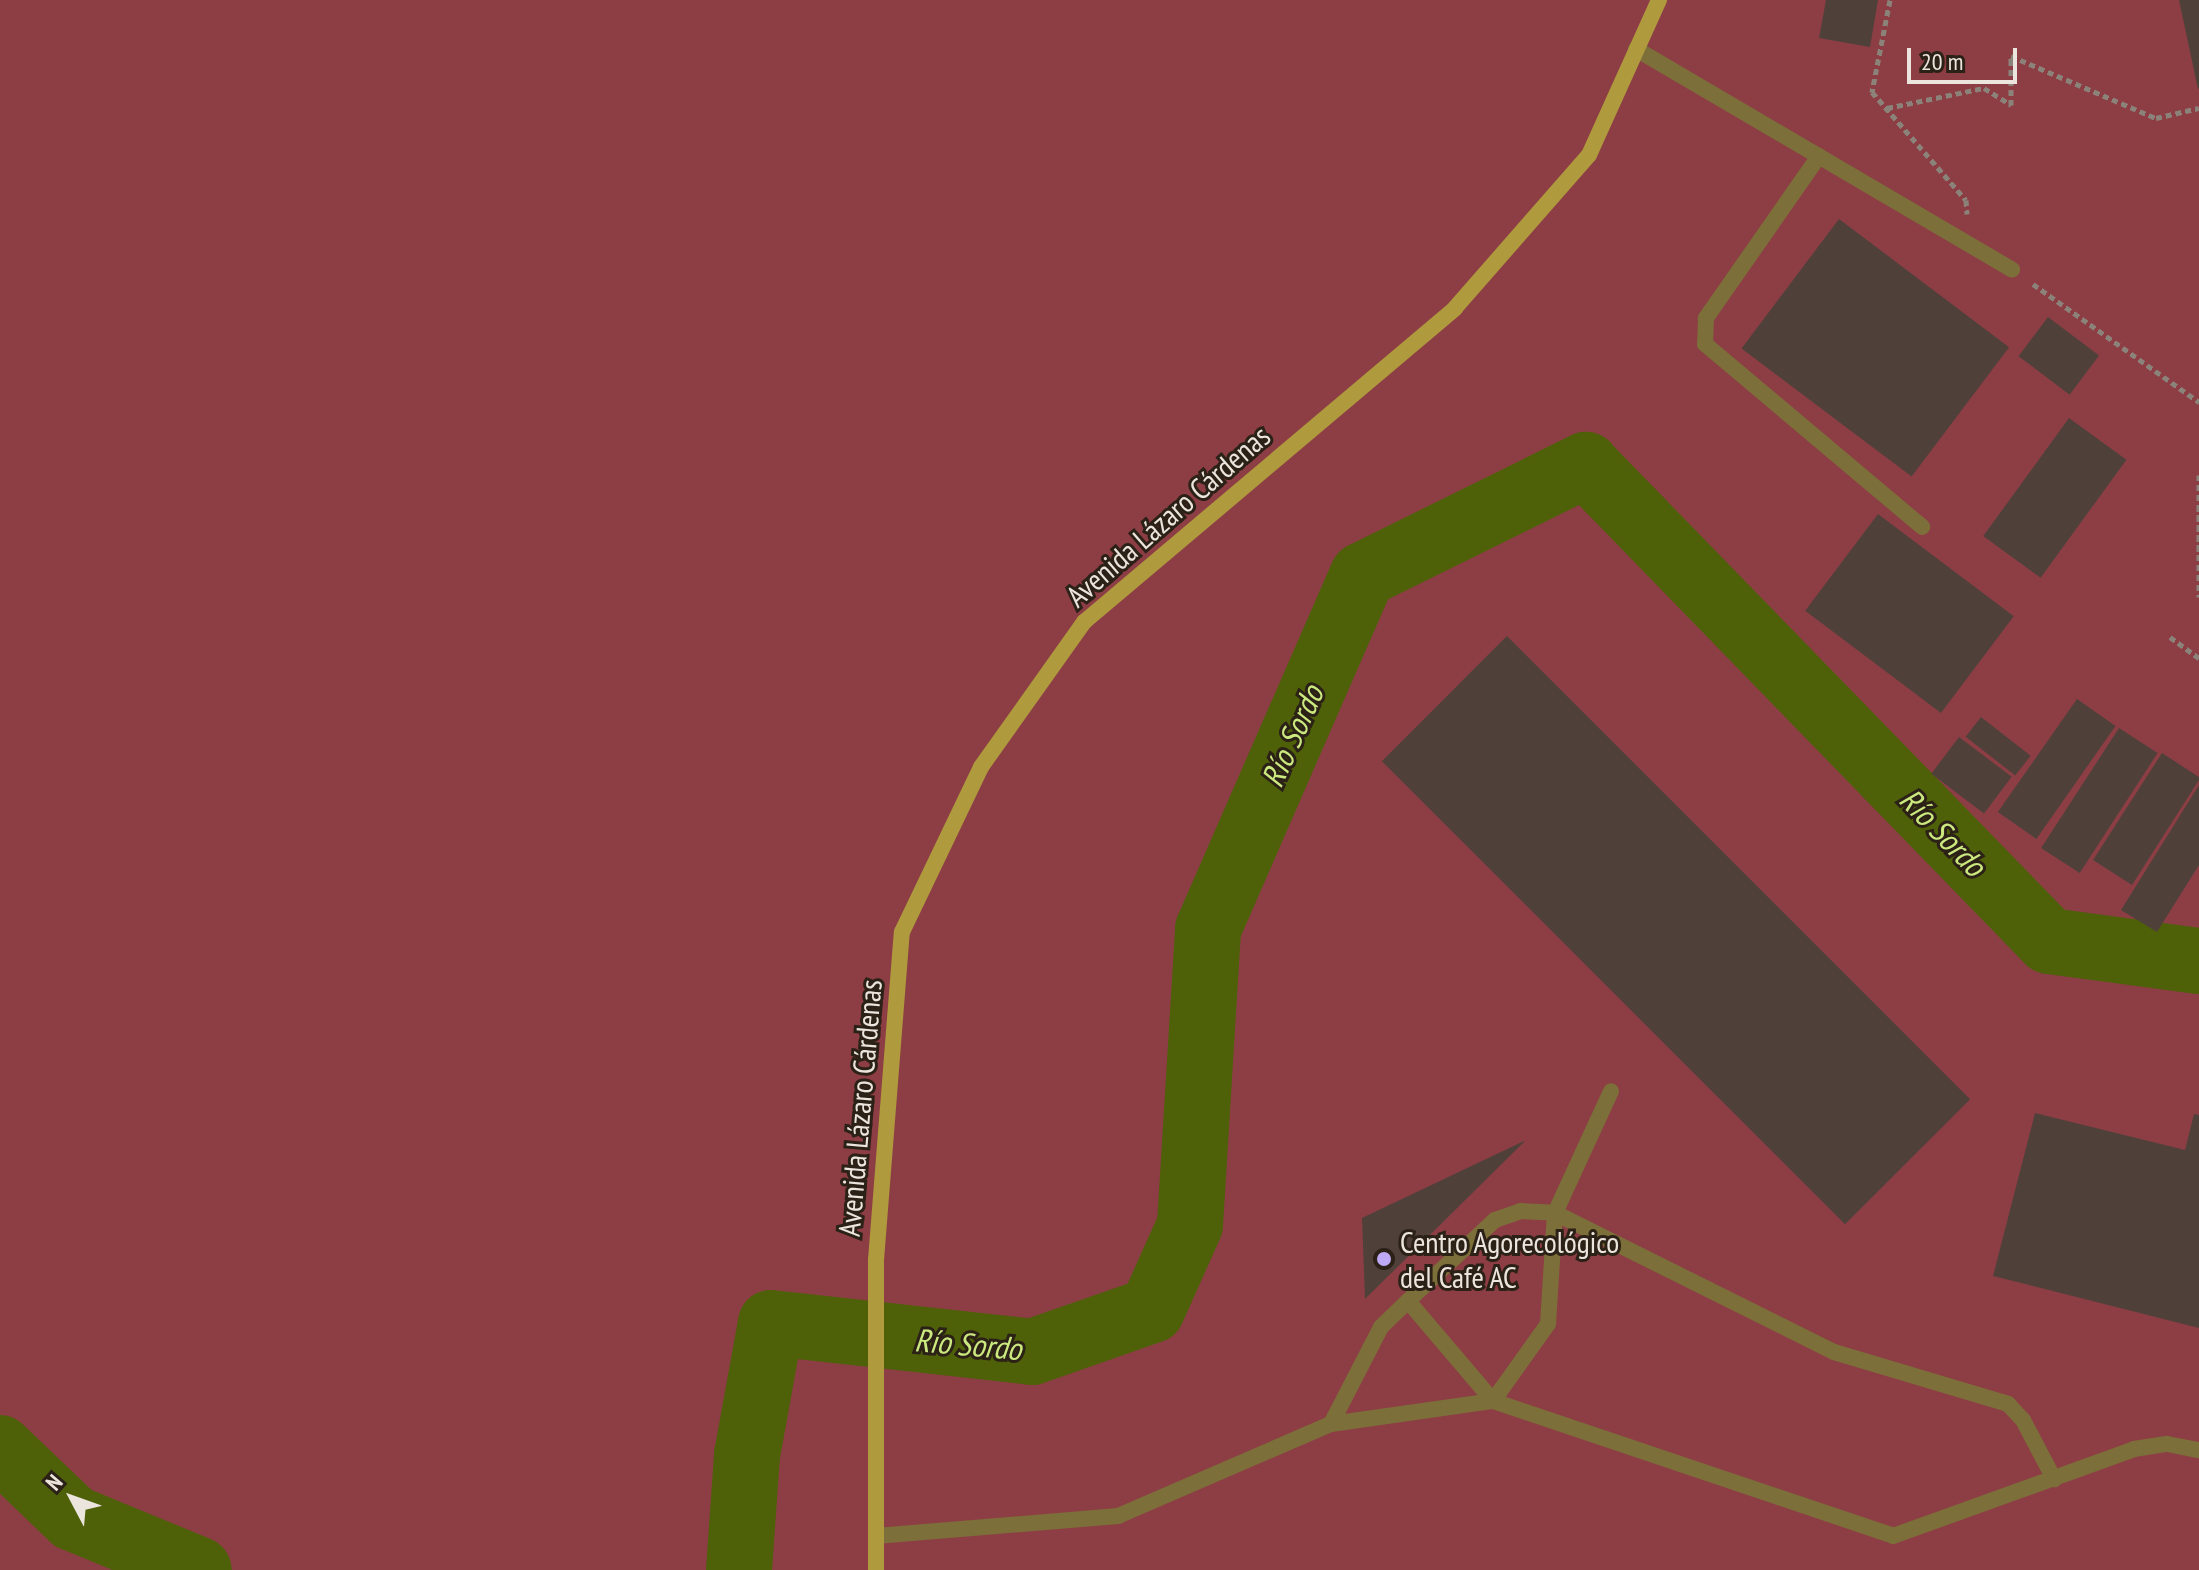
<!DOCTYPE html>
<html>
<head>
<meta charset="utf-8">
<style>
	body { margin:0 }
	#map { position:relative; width:2199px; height:1570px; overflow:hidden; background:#2b2116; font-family:"PT Sans Narrow",sans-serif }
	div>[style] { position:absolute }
	.forest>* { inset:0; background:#8d3e45; transform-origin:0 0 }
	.river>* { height:66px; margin:-33px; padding:0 33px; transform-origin:33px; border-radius:33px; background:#4e6109 }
	.building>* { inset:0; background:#50403a; transform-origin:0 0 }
	.path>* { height:5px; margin-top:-2.5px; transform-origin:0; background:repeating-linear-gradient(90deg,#8b837a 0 6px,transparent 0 10px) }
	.service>* { height:16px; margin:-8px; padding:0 8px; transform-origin:8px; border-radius:8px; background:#7c6f39 }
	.secondary>* { height:16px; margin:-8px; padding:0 8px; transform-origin:8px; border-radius:8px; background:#af9a3e }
	.dots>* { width:22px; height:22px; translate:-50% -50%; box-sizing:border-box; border:4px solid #2b2116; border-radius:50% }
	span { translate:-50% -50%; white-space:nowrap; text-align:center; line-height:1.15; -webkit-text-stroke:6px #2b2116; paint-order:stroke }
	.street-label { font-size:30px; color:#ece5de }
	.poi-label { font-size:30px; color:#ece5de }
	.left { translate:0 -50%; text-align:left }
	.water-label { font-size:32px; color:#cbe97f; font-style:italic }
	.north { position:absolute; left:32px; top:1458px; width:80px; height:80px; -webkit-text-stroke:6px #2b2116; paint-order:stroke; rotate:311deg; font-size:22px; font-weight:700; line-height:32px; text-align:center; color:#ece5de }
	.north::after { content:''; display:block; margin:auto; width:28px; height:36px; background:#ece5de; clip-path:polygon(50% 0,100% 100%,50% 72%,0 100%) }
	.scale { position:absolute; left:1907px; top:48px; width:110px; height:36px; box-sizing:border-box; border:4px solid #ece5de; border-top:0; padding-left:10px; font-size:24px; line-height:28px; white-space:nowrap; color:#ece5de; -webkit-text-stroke:6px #2b2116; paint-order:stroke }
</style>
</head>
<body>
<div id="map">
	<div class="forest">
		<i style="left:0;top:0;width:2199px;height:1570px"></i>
	</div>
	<div class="river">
		<i style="left:0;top:1448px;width:101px;rotate:43.8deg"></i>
		<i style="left:73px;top:1518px;width:136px;rotate:22.4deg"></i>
		<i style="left:739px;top:1570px;width:115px;rotate:-86deg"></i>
		<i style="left:747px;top:1455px;width:134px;rotate:-79.7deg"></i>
		<i style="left:771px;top:1323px;width:263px;rotate:6.3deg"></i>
		<i style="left:1032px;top:1352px;width:127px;rotate:-19.3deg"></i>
		<i style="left:1152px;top:1310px;width:93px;rotate:-65.9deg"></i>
		<i style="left:1190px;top:1225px;width:297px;rotate:-86.5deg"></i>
		<i style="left:1208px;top:929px;width:386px;rotate:-66.4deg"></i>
		<i style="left:1363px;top:575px;width:249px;rotate:-26.3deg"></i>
		<i style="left:1586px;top:465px;width:664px;rotate:45.79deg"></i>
		<i style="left:2049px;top:941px;width:151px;rotate:7.6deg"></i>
	</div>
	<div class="building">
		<i style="clip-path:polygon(1826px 0,1878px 0,1870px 47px,1819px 38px)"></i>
		<i style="clip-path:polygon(2179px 0,2199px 0,2199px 88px,2198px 89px)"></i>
		<i style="left:1839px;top:219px;width:213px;height:162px;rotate:37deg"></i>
		<i style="left:2048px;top:317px;width:64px;height:49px;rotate:37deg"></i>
		<i style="left:2069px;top:418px;width:71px;height:146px;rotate:36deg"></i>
		<i style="left:1878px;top:514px;width:170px;height:121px;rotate:37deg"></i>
		<i style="left:1507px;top:636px;width:655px;height:177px;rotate:45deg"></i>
		<i style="left:2077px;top:699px;width:47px;height:138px;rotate:35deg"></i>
		<i style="left:1981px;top:717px;width:63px;height:25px;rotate:38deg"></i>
		<i style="left:2119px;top:728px;width:46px;height:143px;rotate:33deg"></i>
		<i style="left:1959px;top:737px;width:66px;height:46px;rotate:37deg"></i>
		<i style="clip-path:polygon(2162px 753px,2199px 777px,2199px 780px,2132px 885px,2093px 860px)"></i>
		<i style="clip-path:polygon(2199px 785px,2199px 865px,2157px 932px,2121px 910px)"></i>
		<i style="clip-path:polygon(2035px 1113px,2185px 1150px,2194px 1114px,2199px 1115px,2199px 1328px,1993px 1276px)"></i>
		<i style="clip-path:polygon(1524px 1141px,1524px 1142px,1365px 1299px,1362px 1218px)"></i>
	</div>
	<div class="path">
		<i style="left:1890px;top:0;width:94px;rotate:101.1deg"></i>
		<i style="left:1872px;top:92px;width:143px;rotate:49deg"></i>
		<i style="left:1966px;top:200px;width:14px;rotate:86deg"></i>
		<i style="left:1887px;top:108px;width:99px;rotate:-11.7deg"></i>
		<i style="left:1984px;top:88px;width:32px;rotate:32deg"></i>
		<i style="left:2011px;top:105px;width:49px;rotate:-90deg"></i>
		<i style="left:2011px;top:56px;width:158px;rotate:23.2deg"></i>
		<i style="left:2156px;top:118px;width:44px;rotate:-13.1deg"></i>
		<i style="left:2033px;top:284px;width:204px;rotate:35.4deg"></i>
		<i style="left:2199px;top:475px;width:122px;rotate:90deg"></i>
		<i style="left:2170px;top:637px;width:36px;rotate:36deg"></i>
	</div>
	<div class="service">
		<i style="left:1636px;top:49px;width:436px;rotate:30.4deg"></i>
		<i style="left:1819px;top:156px;width:198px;rotate:124.9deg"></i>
		<i style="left:1706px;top:318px;width:26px;rotate:92deg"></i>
		<i style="left:1705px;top:344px;width:284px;rotate:40.1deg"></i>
		<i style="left:1408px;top:1301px;width:131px;rotate:49.6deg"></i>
		<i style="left:1493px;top:1401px;width:95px;rotate:-54.5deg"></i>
		<i style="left:1548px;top:1324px;width:111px;rotate:-86.4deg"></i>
		<i style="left:1555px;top:1213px;width:134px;rotate:-65.3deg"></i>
		<i style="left:1331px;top:1424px;width:109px;rotate:-62.7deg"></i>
		<i style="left:1381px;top:1327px;width:37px;rotate:-44deg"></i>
		<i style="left:1408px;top:1301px;width:119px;rotate:-43deg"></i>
		<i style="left:1495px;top:1220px;width:28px;rotate:-19deg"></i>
		<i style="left:1521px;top:1211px;width:34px;rotate:3deg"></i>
		<i style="left:1555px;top:1213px;width:312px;rotate:26.5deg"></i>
		<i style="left:1834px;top:1352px;width:182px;rotate:16.6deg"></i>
		<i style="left:2008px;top:1404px;width:22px;rotate:47deg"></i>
		<i style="left:2023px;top:1420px;width:67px;rotate:62.3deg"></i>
		<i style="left:876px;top:1536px;width:243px;rotate:-4.7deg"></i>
		<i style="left:1118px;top:1516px;width:232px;rotate:-23.4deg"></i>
		<i style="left:1331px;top:1424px;width:164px;rotate:-8.1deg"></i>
		<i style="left:1493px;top:1401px;width:422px;rotate:18.6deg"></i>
		<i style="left:1893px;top:1536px;width:256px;rotate:-19.8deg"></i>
		<i style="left:2134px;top:1449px;width:33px;rotate:-9deg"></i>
		<i style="left:2167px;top:1444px;width:33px;rotate:11deg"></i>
	</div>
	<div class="secondary">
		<i style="left:876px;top:1570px;width:310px;rotate:-90deg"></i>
		<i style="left:876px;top:1260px;width:329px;rotate:-85.5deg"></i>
		<i style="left:902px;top:932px;width:183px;rotate:-64.4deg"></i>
		<i style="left:981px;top:767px;width:178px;rotate:-54.6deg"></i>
		<i style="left:1084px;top:622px;width:486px;rotate:-40.2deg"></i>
		<i style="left:1455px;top:308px;width:203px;rotate:-48.8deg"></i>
		<i style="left:1589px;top:155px;width:170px;rotate:-65.7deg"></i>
	</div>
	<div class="dots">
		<i style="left:1384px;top:1259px;background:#bea9f4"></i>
	</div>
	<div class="street-label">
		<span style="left:1168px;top:516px;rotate:-41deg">Avenida Lázaro Cárdenas</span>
		<span style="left:860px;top:1108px;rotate:-85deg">Avenida Lázaro Cárdenas</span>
	</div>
	<div class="poi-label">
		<span class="left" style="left:1400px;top:1259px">Centro Agorecológico<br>del Café AC</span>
	</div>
	<div class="water-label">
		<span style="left:1292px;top:736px;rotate:-66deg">Río Sordo</span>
		<span style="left:1943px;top:832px;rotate:46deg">Río Sordo</span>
		<span style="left:968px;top:1344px;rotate:5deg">Río Sordo</span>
	</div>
	<div class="north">N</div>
	<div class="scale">20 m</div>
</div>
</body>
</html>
